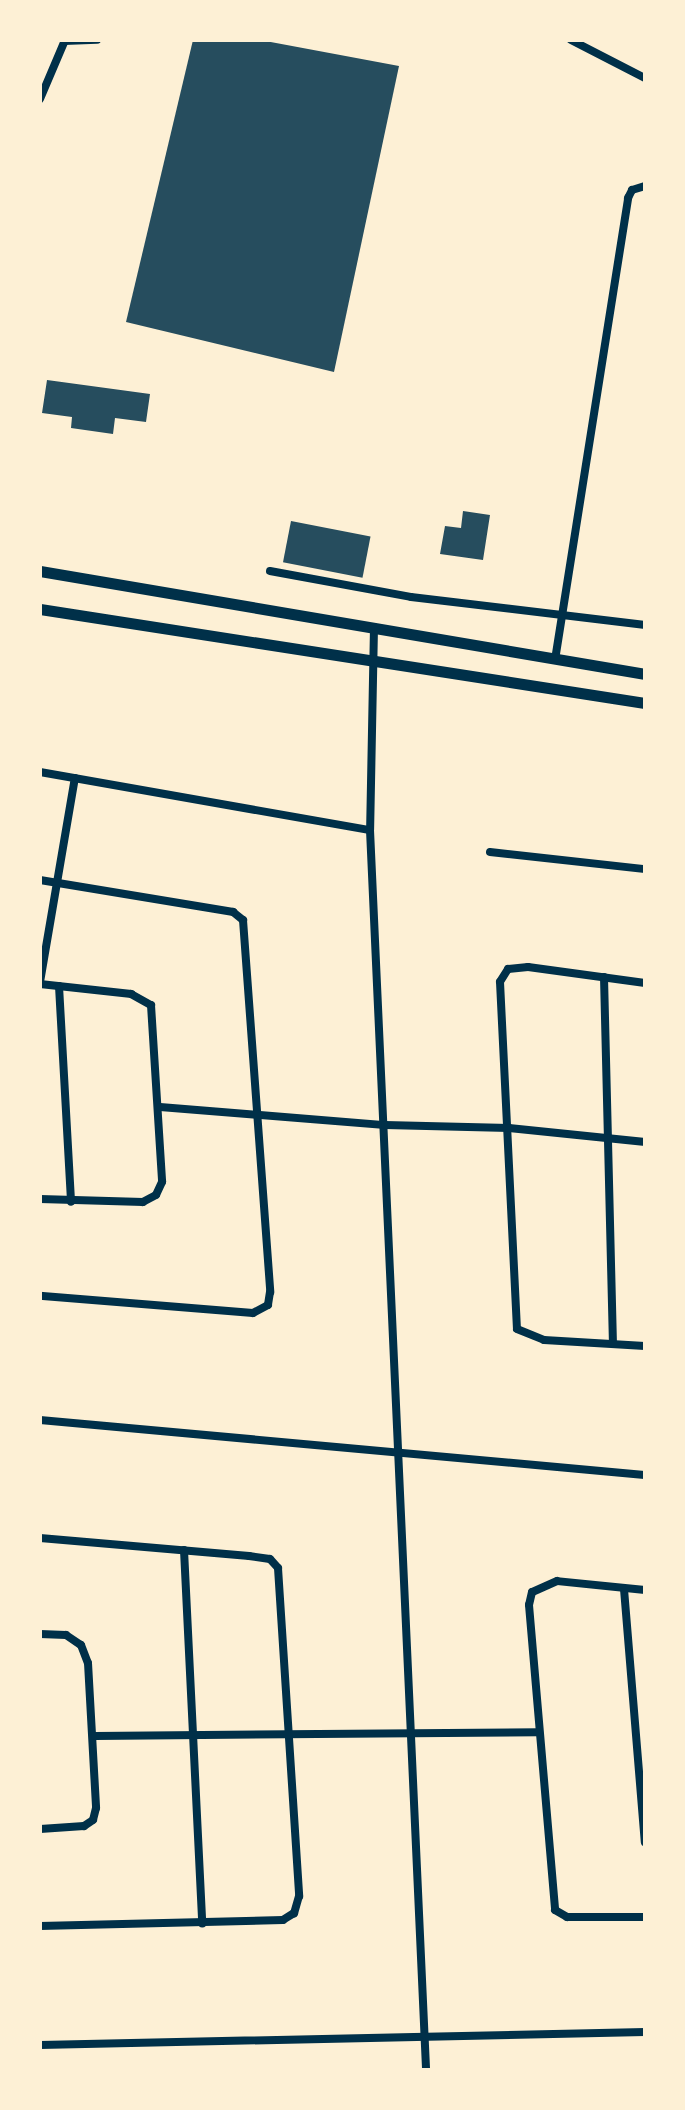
<!DOCTYPE html>
<html>
<head>
<meta charset="utf-8">
<style>
	body { margin:0 }
	#map { position:relative; width:685px; height:2110px; overflow:hidden; background:#fdf0d5; font-family:Lato,sans-serif }
	div>[style] { position:absolute }
	.building>* { inset:0; background:#264d5e; transform-origin:0 0 }
	.minor>* { height:8px; margin:-4px; padding:0 4px; transform-origin:4px; border-radius:4px; background:#003049 }
	.tertiary>* { height:11px; margin:-5.5px; padding:0 5.5px; transform-origin:5.5px; border-radius:5.5px; background:#003049 }
	span { translate:-50% -50%; white-space:nowrap; text-align:center; line-height:1.15; -webkit-text-stroke:6px #fdf0d5; paint-order:stroke }
	.frame { position:absolute; inset:0; border:42px solid #fdf0d5; pointer-events:none }
</style>
</head>
<body>
<div id="map">
	<div class="building">
		<i style="clip-path:polygon(193px 40px,260px 40px,399px 66px,334px 372px,126px 322px)"></i>
		<i style="clip-path:polygon(47px 380px,150px 394px,146px 422px,115px 418px,113px 434px,71px 428px,72px 417px,42px 413px)"></i>
		<i style="clip-path:polygon(463px 511px,490px 515px,483px 560px,440px 554px,445px 526px,461px 528px)"></i>
		<i style="left:291px;top:521px;width:81px;height:42px;rotate:11deg"></i>
	</div>
	<div class="minor">
		<i style="left:571px;top:40px;width:83px;rotate:27.2deg"></i>
		<i style="left:64px;top:41px;width:33px;rotate:-2deg"></i>
		<i style="left:40px;top:99px;width:64px;rotate:-67deg"></i>
		<i style="left:270px;top:571px;width:143px;rotate:10.4deg"></i>
		<i style="left:411px;top:597px;width:236px;rotate:6.8deg"></i>
		<i style="left:374px;top:627px;width:203px;rotate:91.1deg"></i>
		<i style="left:370px;top:830px;width:1241px;rotate:87.41deg"></i>
		<i style="left:555px;top:660px;width:468px;rotate:-81deg"></i>
		<i style="left:628px;top:198px;width:9px;rotate:-63deg"></i>
		<i style="left:632px;top:190px;width:14px;rotate:-17deg"></i>
		<i style="left:40px;top:772px;width:335px;rotate:10deg"></i>
		<i style="left:490px;top:852px;width:156px;rotate:6.3deg"></i>
		<i style="left:40px;top:880px;width:196px;rotate:9.4deg"></i>
		<i style="left:233px;top:912px;width:13px;rotate:39deg"></i>
		<i style="left:243px;top:920px;width:373px;rotate:85.8deg"></i>
		<i style="left:270px;top:1292px;width:13px;rotate:99deg"></i>
		<i style="left:268px;top:1305px;width:17px;rotate:152deg"></i>
		<i style="left:253px;top:1313px;width:214px;rotate:-175.4deg"></i>
		<i style="left:604px;top:977px;width:365px;rotate:88.6deg"></i>
		<i style="left:40px;top:982px;width:207px;rotate:-80.3deg"></i>
		<i style="left:645px;top:983px;width:118px;rotate:-172.2deg"></i>
		<i style="left:528px;top:967px;width:20px;rotate:174deg"></i>
		<i style="left:508px;top:969px;width:15px;rotate:122deg"></i>
		<i style="left:500px;top:982px;width:347px;rotate:87.2deg"></i>
		<i style="left:517px;top:1329px;width:29px;rotate:22deg"></i>
		<i style="left:544px;top:1340px;width:101px;rotate:3.4deg"></i>
		<i style="left:40px;top:984px;width:92px;rotate:6.3deg"></i>
		<i style="left:131px;top:994px;width:23px;rotate:29deg"></i>
		<i style="left:151px;top:1005px;width:177px;rotate:86.4deg"></i>
		<i style="left:162px;top:1182px;width:14px;rotate:115deg"></i>
		<i style="left:156px;top:1195px;width:15px;rotate:152deg"></i>
		<i style="left:143px;top:1202px;width:103px;rotate:-178.3deg"></i>
		<i style="left:59px;top:986px;width:216px;rotate:86.8deg"></i>
		<i style="left:160px;top:1107px;width:226px;rotate:4.6deg"></i>
		<i style="left:385px;top:1125px;width:124px;rotate:1.4deg"></i>
		<i style="left:509px;top:1128px;width:137px;rotate:5.9deg"></i>
		<i style="left:40px;top:1420px;width:607px;rotate:5.19deg"></i>
		<i style="left:40px;top:1538px;width:210px;rotate:4.9deg"></i>
		<i style="left:249px;top:1556px;width:21px;rotate:8deg"></i>
		<i style="left:270px;top:1559px;width:12px;rotate:48deg"></i>
		<i style="left:278px;top:1568px;width:329px;rotate:86.3deg"></i>
		<i style="left:299px;top:1896px;width:18px;rotate:106deg"></i>
		<i style="left:294px;top:1913px;width:13px;rotate:148deg"></i>
		<i style="left:283px;top:1920px;width:243px;rotate:178.6deg"></i>
		<i style="left:184px;top:1550px;width:374px;rotate:87.2deg"></i>
		<i style="left:624px;top:1589px;width:254px;rotate:85.3deg"></i>
		<i style="left:645px;top:1590px;width:88px;rotate:-174.2deg"></i>
		<i style="left:557px;top:1581px;width:27px;rotate:156deg"></i>
		<i style="left:532px;top:1592px;width:13px;rotate:103deg"></i>
		<i style="left:529px;top:1605px;width:306px;rotate:85.1deg"></i>
		<i style="left:555px;top:1910px;width:14px;rotate:30deg"></i>
		<i style="left:567px;top:1917px;width:78px"></i>
		<i style="left:40px;top:1634px;width:26px;rotate:2deg"></i>
		<i style="left:66px;top:1635px;width:18px;rotate:34deg"></i>
		<i style="left:81px;top:1645px;width:19px;rotate:69deg"></i>
		<i style="left:88px;top:1663px;width:145px;rotate:86.8deg"></i>
		<i style="left:96px;top:1808px;width:12px;rotate:104deg"></i>
		<i style="left:93px;top:1820px;width:11px;rotate:146deg"></i>
		<i style="left:84px;top:1826px;width:44px;rotate:176.1deg"></i>
		<i style="left:95px;top:1736px;width:443px;rotate:-0.5deg"></i>
		<i style="left:40px;top:2045px;width:605px;rotate:-1.23deg"></i>
	</div>
	<div class="tertiary">
		<i style="left:40px;top:571px;width:614px;rotate:9.66deg"></i>
		<i style="left:40px;top:609px;width:612px;rotate:8.83deg"></i>
	</div>
	<div class="frame"></div>
</div>
</body>
</html>
